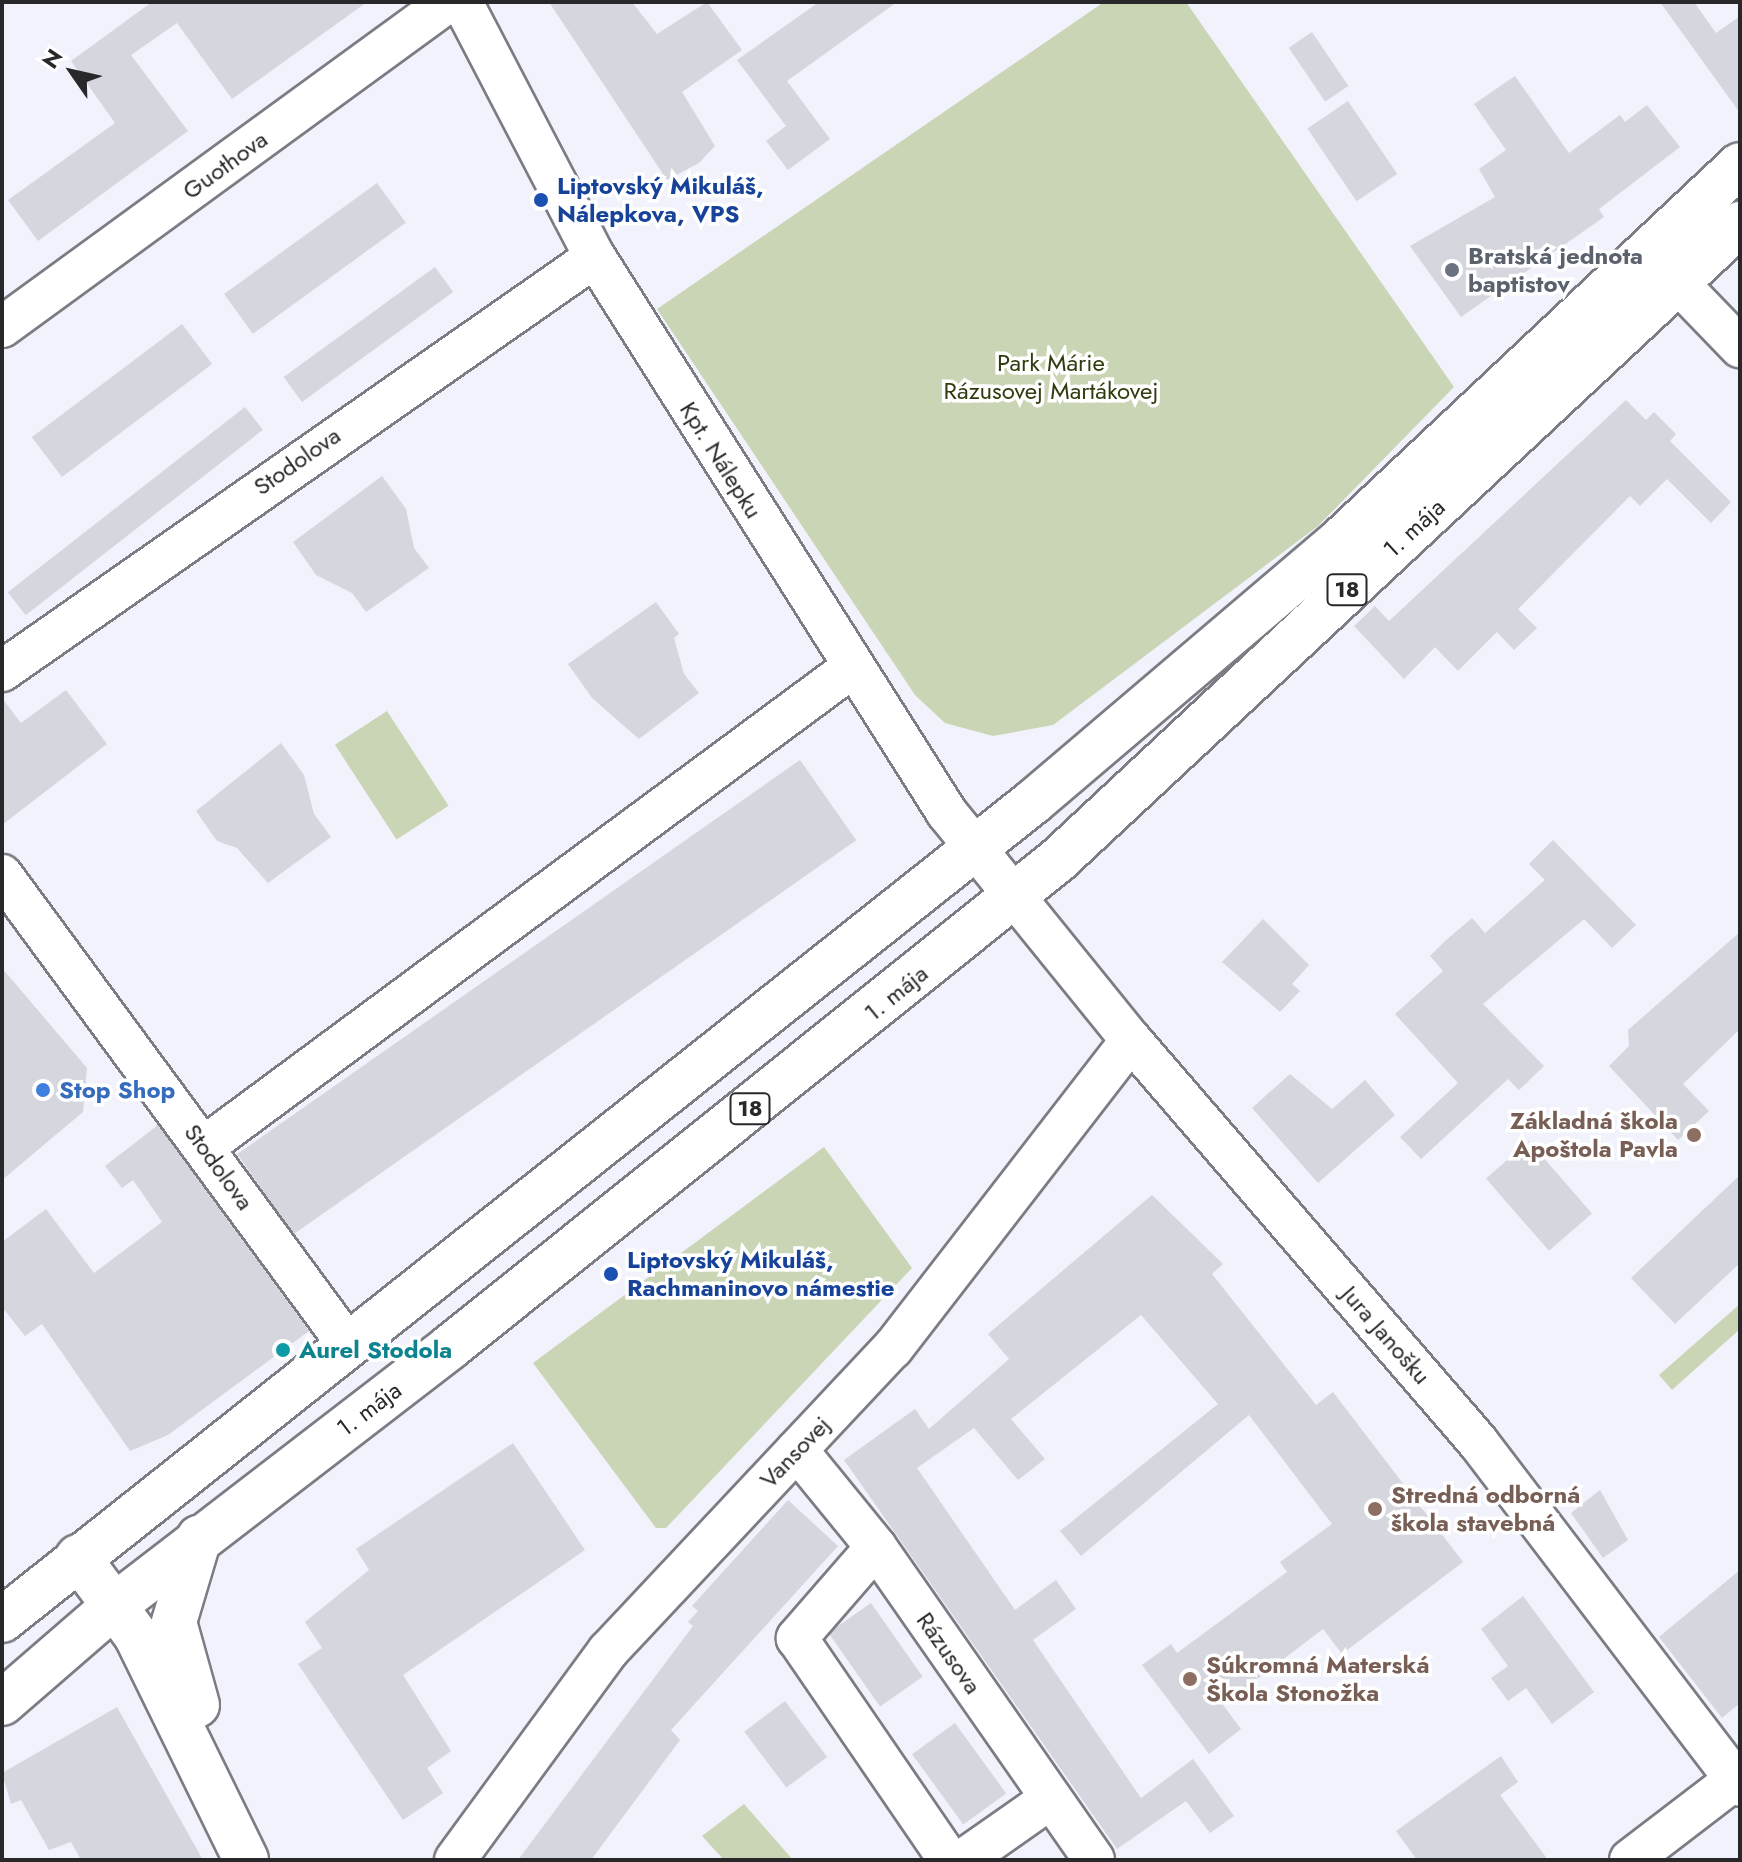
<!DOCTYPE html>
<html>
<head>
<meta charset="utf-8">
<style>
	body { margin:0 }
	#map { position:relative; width:1742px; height:1862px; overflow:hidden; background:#f1f2fb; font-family:Jost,sans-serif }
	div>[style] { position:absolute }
	.green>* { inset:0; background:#cad5b5; transform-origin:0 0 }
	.building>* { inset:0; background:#d5d6de; transform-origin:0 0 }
	.roads { filter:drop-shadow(2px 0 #7b7c84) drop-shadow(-2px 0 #7b7c84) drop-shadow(0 2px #7b7c84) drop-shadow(0 -2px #7b7c84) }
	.street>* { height:40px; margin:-20px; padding:0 20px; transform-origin:20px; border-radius:20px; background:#fff }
	.secondary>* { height:44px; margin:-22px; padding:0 22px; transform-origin:22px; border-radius:22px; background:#fff }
	.primary>* { height:44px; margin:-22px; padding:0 22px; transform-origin:22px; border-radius:22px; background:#fff }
	.dots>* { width:22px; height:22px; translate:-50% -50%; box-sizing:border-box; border:4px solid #fff; border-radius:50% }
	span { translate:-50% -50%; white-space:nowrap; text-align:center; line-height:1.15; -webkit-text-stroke:7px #fff; paint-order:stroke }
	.shield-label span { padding:2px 6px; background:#fff; border:2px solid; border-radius:6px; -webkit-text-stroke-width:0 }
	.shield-label { font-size:22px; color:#28282b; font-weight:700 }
	.street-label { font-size:24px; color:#28282b }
	.transit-label { font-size:24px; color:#164399; font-weight:700 }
	.left { translate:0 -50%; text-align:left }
	.worship-label { font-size:24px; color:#5b616d; font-weight:700 }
	.park-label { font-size:24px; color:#303c0e }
	.shop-label { font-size:24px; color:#366cbe; font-weight:700 }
	.education-label { font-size:24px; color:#785e54; font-weight:700 }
	.right { translate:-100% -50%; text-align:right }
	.culture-label { font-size:24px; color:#0d838f; font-weight:700 }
	.frame { position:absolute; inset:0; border:4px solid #28282b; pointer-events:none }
	.north { position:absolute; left:32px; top:32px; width:80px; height:80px; -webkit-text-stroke:6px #fff; paint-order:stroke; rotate:304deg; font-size:22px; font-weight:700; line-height:32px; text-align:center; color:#28282b }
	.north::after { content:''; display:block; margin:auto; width:28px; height:36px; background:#28282b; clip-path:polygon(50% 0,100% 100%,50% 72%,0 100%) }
</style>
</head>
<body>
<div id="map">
	<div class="green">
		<i style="clip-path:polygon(1104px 2px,1186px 2px,1454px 387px,1318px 526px,1053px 725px,993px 736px,945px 723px,915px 695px,657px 309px)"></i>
		<i style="left:387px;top:711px;width:113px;height:62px;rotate:57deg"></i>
		<i style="clip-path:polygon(824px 1147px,912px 1268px,666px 1528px,656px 1528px,533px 1363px)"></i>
		<i style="clip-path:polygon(1740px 1304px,1740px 1329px,1672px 1390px,1659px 1375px)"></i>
		<i style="clip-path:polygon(744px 1804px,793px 1860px,724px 1860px,702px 1836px)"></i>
	</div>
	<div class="building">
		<i style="clip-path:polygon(152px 2px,367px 2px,232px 99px,177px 23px,131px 55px,188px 131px,38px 241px,8px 200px,115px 123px,71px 61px)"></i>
		<i style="clip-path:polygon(549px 2px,632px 2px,657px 34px,707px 2px,742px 50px,682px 92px,715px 146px,699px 163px,667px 180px)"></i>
		<i style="clip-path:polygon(819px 2px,897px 2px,787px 81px,830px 139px,788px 170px,766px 141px,786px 126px,737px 60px)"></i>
		<i style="clip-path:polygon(1660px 2px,1694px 2px,1716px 33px,1740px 16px,1740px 113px)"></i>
		<i style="left:1312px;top:32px;width:65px;height:28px;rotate:56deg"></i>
		<i style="clip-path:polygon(1515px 76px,1569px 153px,1620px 115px,1625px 122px,1647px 105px,1680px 147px,1599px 209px,1604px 217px,1461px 317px,1410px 246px,1495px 197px,1479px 169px,1506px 150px,1474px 104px)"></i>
		<i style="left:1348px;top:101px;width:88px;height:49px;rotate:56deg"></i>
		<i style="left:377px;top:183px;width:49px;height:189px;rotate:54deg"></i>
		<i style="left:435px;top:267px;width:31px;height:187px;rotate:54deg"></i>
		<i style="left:182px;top:324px;width:50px;height:188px;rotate:53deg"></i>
		<i style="clip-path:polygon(1626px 400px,1646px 420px,1654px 412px,1676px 434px,1670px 441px,1731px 502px,1711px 523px,1667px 479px,1640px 506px,1630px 496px,1518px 609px,1537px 628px,1514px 650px,1497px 632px,1458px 671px,1435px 647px,1404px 679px,1354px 626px,1375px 606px,1389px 621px)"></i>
		<i style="left:245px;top:407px;width:29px;height:301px;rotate:52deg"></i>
		<i style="clip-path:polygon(382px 476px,406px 509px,414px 548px,429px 568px,366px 612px,352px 593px,316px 575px,293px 542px)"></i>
		<i style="clip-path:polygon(656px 602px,679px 634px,674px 638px,684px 674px,699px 693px,639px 739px,592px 698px,568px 664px)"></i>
		<i style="clip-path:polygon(66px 690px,107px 744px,2px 825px,2px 698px,21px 723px)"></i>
		<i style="clip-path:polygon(281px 743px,304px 775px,314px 814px,331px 837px,268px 883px,237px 848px,217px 841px,196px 811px)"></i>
		<i style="left:800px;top:760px;width:98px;height:687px;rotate:55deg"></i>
		<i style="clip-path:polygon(1553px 840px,1636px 925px,1612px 948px,1584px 919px,1483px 1004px,1544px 1066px,1519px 1090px,1508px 1079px,1421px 1159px,1400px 1137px,1458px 1083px,1395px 1014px,1443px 971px,1430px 956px,1445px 941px,1472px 918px,1485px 933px,1545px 880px,1529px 864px)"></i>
		<i style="clip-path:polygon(1263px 919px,1309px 965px,1292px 984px,1300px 991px,1280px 1012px,1222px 962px)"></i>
		<i style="clip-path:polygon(1740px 932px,1740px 1029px,1683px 1084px,1709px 1111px,1678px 1140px,1609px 1066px,1629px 1046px,1628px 1030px)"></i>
		<i style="clip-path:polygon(2px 968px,87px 1068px,83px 1112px,2px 1180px)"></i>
		<i style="clip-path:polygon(1290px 1074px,1332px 1109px,1365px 1080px,1395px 1115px,1318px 1183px,1252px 1108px)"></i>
		<i style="clip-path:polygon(158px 1125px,309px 1331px,168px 1435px,130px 1451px,42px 1324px,25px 1336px,2px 1307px,2px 1242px,46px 1209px,94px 1273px,162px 1222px,133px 1180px,122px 1188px,105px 1166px)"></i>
		<i style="left:1529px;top:1141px;width:96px;height:57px;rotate:49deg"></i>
		<i style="clip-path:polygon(1740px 1175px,1740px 1263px,1675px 1324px,1631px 1278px)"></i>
		<i style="clip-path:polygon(1152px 1195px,1223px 1264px,1212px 1274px,1316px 1405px,1333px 1392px,1463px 1562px,1342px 1654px,1323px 1629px,1223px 1705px,1241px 1729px,1209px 1754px,1142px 1665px,1171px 1644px,1177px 1653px,1287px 1572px,1280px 1562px,1332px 1524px,1249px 1415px,1081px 1556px,1060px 1531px,1218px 1404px,1141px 1315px,1011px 1419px,1045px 1459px,1018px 1480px,974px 1428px,917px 1468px,1015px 1610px,1056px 1580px,1076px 1609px,1033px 1640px,1141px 1798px,1193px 1759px,1234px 1816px,1210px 1833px,1186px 1801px,1117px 1849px,844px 1460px,915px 1409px,929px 1429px,1009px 1359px,988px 1334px)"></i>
		<i style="clip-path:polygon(513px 1443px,585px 1550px,403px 1675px,451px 1751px,427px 1768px,443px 1793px,403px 1820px,298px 1664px,322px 1648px,305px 1622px,369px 1570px,356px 1549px)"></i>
		<i style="clip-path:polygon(1600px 1490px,1628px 1540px,1603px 1558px,1571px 1513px)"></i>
		<i style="clip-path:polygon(788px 1500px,838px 1546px,671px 1730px,680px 1740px,591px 1860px,518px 1860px,693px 1626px,688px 1622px,698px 1611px,692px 1606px)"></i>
		<i style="clip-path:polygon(1740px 1570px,1740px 1703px,1722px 1718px,1659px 1637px)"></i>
		<i style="clip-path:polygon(1523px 1596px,1594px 1692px,1552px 1724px,1526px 1688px,1508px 1701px,1491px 1678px,1508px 1666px,1481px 1629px)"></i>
		<i style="left:871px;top:1603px;width:90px;height:52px;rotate:55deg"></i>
		<i style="left:785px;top:1701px;width:70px;height:51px;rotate:53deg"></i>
		<i style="clip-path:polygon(117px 1707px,203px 1860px,81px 1860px,71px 1842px,49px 1850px,21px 1800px,11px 1804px,2px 1773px)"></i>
		<i style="left:955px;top:1723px;width:87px;height:53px;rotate:54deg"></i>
		<i style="clip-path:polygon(1501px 1756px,1518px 1782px,1500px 1795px,1548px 1860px,1417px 1860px,1396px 1831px)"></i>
	</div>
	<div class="roads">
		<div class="street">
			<i style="left:462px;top:2px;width:288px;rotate:62.5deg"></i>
			<i style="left:595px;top:257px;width:658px;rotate:57.66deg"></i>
			<i style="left:947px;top:813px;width:292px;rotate:51deg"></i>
			<i style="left:1131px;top:1040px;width:531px;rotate:49.2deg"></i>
			<i style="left:1478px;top:1442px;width:432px;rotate:52.7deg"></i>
			<i style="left:1654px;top:258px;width:124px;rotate:46deg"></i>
			<i style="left:2px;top:327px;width:552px;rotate:-36.08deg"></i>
			<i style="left:2px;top:671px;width:723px;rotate:-34.92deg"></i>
			<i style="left:2px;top:875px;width:584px;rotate:53.64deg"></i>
			<i style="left:205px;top:1146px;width:802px;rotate:-36.48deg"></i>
			<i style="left:797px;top:1450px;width:125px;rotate:50.8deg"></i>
			<i style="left:876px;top:1547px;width:381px;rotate:55.1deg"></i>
			<i style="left:876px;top:1547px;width:121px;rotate:131deg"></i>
			<i style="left:797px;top:1638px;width:269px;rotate:55.6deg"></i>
			<i style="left:455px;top:1860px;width:259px;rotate:-53.8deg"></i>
			<i style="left:608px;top:1651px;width:416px;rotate:-46.8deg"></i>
			<i style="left:893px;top:1348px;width:389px;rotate:-52.3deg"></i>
			<i style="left:963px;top:1860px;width:106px;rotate:-35deg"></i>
			<i style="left:1630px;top:1860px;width:138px;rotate:-37.4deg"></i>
		</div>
		<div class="secondary">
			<i style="left:78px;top:1557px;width:97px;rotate:53.4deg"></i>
			<i style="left:136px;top:1635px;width:250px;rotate:63.9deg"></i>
			<i style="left:197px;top:1705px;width:86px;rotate:-105.5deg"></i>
			<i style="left:174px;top:1622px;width:88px;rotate:-73.4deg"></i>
		</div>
		<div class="primary">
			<i style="left:2px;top:1620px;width:1316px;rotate:-38.43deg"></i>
			<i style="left:1033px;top:802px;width:409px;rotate:-40.4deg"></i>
			<i style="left:1344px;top:537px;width:543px;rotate:-43.21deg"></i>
			<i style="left:2px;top:1703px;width:148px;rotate:-40.9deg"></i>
			<i style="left:114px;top:1606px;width:424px;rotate:-37.6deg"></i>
			<i style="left:450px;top:1347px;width:779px;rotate:-38.69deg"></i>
			<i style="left:1058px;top:860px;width:933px;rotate:-43deg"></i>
		</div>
	</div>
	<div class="dots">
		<i style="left:541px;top:200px;background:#1a4fb4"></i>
		<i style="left:1452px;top:270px;background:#6b7280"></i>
		<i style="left:43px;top:1090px;background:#3f7fe0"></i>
		<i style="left:1694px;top:1135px;background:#8d6e63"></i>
		<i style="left:611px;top:1274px;background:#1a4fb4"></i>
		<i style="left:283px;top:1350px;background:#0f9aa8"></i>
		<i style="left:1375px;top:1509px;background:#8d6e63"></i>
		<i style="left:1190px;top:1679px;background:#8d6e63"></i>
	</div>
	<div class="shield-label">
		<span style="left:1347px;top:590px">18</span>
		<span style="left:750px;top:1109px">18</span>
	</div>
	<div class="street-label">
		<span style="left:225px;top:165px;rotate:-36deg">Guothova</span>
		<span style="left:721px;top:460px;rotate:58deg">Kpt. Nálepku</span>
		<span style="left:297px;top:461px;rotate:-35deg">Stodolova</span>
		<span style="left:1414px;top:528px;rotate:-43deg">1. mája</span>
		<span style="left:896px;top:993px;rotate:-39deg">1. mája</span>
		<span style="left:219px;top:1167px;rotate:54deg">Stodolova</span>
		<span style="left:1386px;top:1335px;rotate:49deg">Jura Janošku</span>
		<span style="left:369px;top:1409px;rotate:-37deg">1. mája</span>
		<span style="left:795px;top:1452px;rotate:-46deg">Vansovej</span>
		<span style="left:949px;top:1653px;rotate:55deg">Rázusova</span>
	</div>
	<div class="transit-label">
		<span class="left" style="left:557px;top:200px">Liptovský Mikuláš,<br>Nálepkova, VPS</span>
		<span class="left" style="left:627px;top:1274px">Liptovský Mikuláš,<br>Rachmaninovo námestie</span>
	</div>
	<div class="worship-label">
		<span class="left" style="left:1468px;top:270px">Bratská jednota<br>baptistov</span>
	</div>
	<div class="park-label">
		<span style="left:1051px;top:377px">Park Márie<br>Rázusovej Martákovej</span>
	</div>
	<div class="shop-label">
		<span class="left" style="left:59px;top:1090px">Stop Shop</span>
	</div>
	<div class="education-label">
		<span class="right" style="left:1678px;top:1135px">Základná škola<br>Apoštola Pavla</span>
		<span class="left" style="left:1391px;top:1509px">Stredná odborná<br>škola stavebná</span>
		<span class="left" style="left:1206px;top:1679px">Súkromná Materská<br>Škola Stonožka</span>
	</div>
	<div class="culture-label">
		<span class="left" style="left:299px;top:1350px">Aurel Stodola</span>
	</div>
	<div class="frame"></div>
	<div class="north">N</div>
</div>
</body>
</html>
